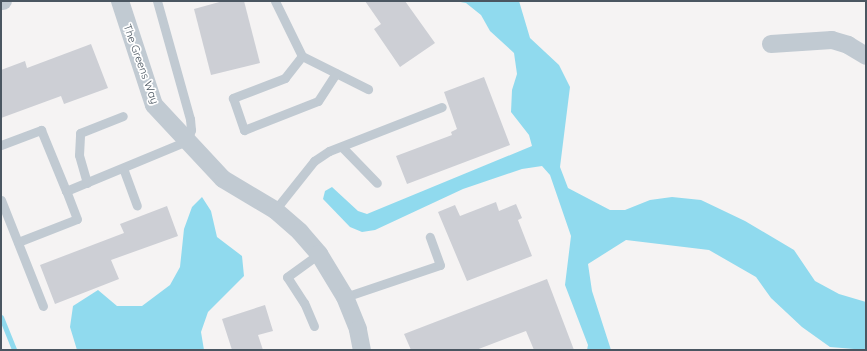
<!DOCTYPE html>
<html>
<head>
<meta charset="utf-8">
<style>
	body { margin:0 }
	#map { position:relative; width:867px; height:351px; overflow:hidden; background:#f5f3f3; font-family:Quicksand,sans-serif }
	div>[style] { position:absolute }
	.water>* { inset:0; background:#90daee }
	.stream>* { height:5px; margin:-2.5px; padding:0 2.5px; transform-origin:2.5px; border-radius:2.5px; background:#90daee }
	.building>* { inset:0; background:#cdcfd5 }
	.service>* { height:9px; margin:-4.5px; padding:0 4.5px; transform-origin:4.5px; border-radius:4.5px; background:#c1cad2 }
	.minor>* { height:18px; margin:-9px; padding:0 9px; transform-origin:9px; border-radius:9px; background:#c1cad2 }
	span { translate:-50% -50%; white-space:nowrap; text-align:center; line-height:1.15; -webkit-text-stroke:3.5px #fff; paint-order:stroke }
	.street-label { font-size:11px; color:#4a5661 }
	.frame { position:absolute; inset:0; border:2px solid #4a5661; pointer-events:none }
</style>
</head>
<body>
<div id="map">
	<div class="water">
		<i style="clip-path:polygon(455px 1px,519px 1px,530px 38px,559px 65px,570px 87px,560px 167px,568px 188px,610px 210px,625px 210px,650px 200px,672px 197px,701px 200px,745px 221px,794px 250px,815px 281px,839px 294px,866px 302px,866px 350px,830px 347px,802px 327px,771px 298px,756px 277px,709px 250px,626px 240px,588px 264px,592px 291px,611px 350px,587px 350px,588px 345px,565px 285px,571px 236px,550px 175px,542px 166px,522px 169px,463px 189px,375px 230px,362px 232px,350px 227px,323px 199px,325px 191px,332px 187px,358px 211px,367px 214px,532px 146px,529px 135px,511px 112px,512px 90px,517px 74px,514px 53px,490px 31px,481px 15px,466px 3px)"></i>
		<i style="clip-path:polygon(202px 197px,211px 211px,217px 237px,242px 256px,244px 276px,208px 312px,201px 332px,204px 350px,77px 350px,70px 327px,73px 306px,98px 290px,117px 306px,142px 306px,170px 285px,180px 267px,184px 229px,192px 207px)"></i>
	</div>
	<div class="stream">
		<i style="left:1px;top:317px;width:35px;rotate:68deg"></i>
	</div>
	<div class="building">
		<i style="clip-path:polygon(223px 1px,244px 1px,260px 63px,211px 75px,194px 9px)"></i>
		<i style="clip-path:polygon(365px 1px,405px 1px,435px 43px,400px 67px,374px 29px,381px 24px)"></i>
		<i style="clip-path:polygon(91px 44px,108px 88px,64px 104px,61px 96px,1px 118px,1px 70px,25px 61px,27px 68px)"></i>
		<i style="clip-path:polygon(484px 77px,510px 145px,407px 184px,396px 156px,452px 135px,451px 132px,457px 129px,444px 92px)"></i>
		<i style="clip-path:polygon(496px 202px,499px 211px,516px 204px,522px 218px,518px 220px,532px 256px,467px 281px,438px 212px,455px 205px,460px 216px)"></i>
		<i style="clip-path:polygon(167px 206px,178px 236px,111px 260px,119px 279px,55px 304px,40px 265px,124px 233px,120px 224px)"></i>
		<i style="clip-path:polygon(547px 279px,574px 350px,534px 350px,526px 331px,476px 350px,411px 350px,404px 334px)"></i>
		<i style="clip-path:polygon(265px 305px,273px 331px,258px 335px,263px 350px,232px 350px,222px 319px)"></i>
	</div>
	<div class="service">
		<i style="left:275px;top:1px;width:61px;rotate:63.9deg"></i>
		<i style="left:302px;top:56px;width:74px;rotate:26.6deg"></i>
		<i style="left:302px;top:56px;width:28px;rotate:128deg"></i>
		<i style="left:285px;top:78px;width:56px;rotate:159deg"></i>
		<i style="left:233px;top:98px;width:34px;rotate:71deg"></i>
		<i style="left:244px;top:130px;width:79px;rotate:-21.4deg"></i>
		<i style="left:318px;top:101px;width:33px;rotate:-57deg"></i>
		<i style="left:1px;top:145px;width:43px;rotate:-20.6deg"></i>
		<i style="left:41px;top:130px;width:66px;rotate:67.7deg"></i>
		<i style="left:66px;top:191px;width:131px;rotate:-22.5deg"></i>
		<i style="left:187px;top:141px;width:12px;rotate:-70deg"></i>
		<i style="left:191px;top:130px;width:11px;rotate:-95deg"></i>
		<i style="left:190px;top:119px;width:123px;rotate:-105.6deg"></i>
		<i style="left:342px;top:147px;width:50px;rotate:45.8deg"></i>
		<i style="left:123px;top:168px;width:40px;rotate:69.8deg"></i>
		<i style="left:87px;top:183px;width:29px;rotate:-106deg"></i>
		<i style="left:79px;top:155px;width:22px;rotate:-87deg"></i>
		<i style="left:80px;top:133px;width:46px;rotate:-21.6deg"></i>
		<i style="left:1px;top:200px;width:114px;rotate:68.4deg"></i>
		<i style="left:275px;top:210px;width:63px;rotate:-51.5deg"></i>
		<i style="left:314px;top:161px;width:18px;rotate:-34deg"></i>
		<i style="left:329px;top:151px;width:121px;rotate:-21.3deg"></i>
		<i style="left:18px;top:242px;width:63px;rotate:-21.3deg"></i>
		<i style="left:77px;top:219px;width:30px;rotate:-111deg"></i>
		<i style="left:345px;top:297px;width:100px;rotate:-18.6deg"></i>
		<i style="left:440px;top:265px;width:30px;rotate:-110deg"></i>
		<i style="left:314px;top:326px;width:25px;rotate:-113deg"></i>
		<i style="left:304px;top:303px;width:31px;rotate:-123deg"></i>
		<i style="left:287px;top:277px;width:39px;rotate:-36deg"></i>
	</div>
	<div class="minor">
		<i style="left:1px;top:1px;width:2px"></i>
		<i style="left:120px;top:1px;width:109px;rotate:71.9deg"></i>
		<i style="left:154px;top:105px;width:101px;rotate:47deg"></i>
		<i style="left:223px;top:179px;width:61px;rotate:30.8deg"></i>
		<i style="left:275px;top:210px;width:33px;rotate:41deg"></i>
		<i style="left:300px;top:232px;width:29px;rotate:49deg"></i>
		<i style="left:319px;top:254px;width:50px;rotate:58.8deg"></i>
		<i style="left:345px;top:297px;width:35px;rotate:68deg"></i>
		<i style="left:358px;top:330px;width:20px;rotate:79deg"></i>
		<i style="left:771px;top:44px;width:61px;rotate:-3.8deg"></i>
		<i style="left:832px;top:40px;width:17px;rotate:17deg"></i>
		<i style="left:848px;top:45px;width:21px;rotate:31deg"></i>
	</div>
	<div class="street-label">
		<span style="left:141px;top:64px;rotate:70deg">The Greens Way</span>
	</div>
	<div class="frame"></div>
</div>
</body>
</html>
